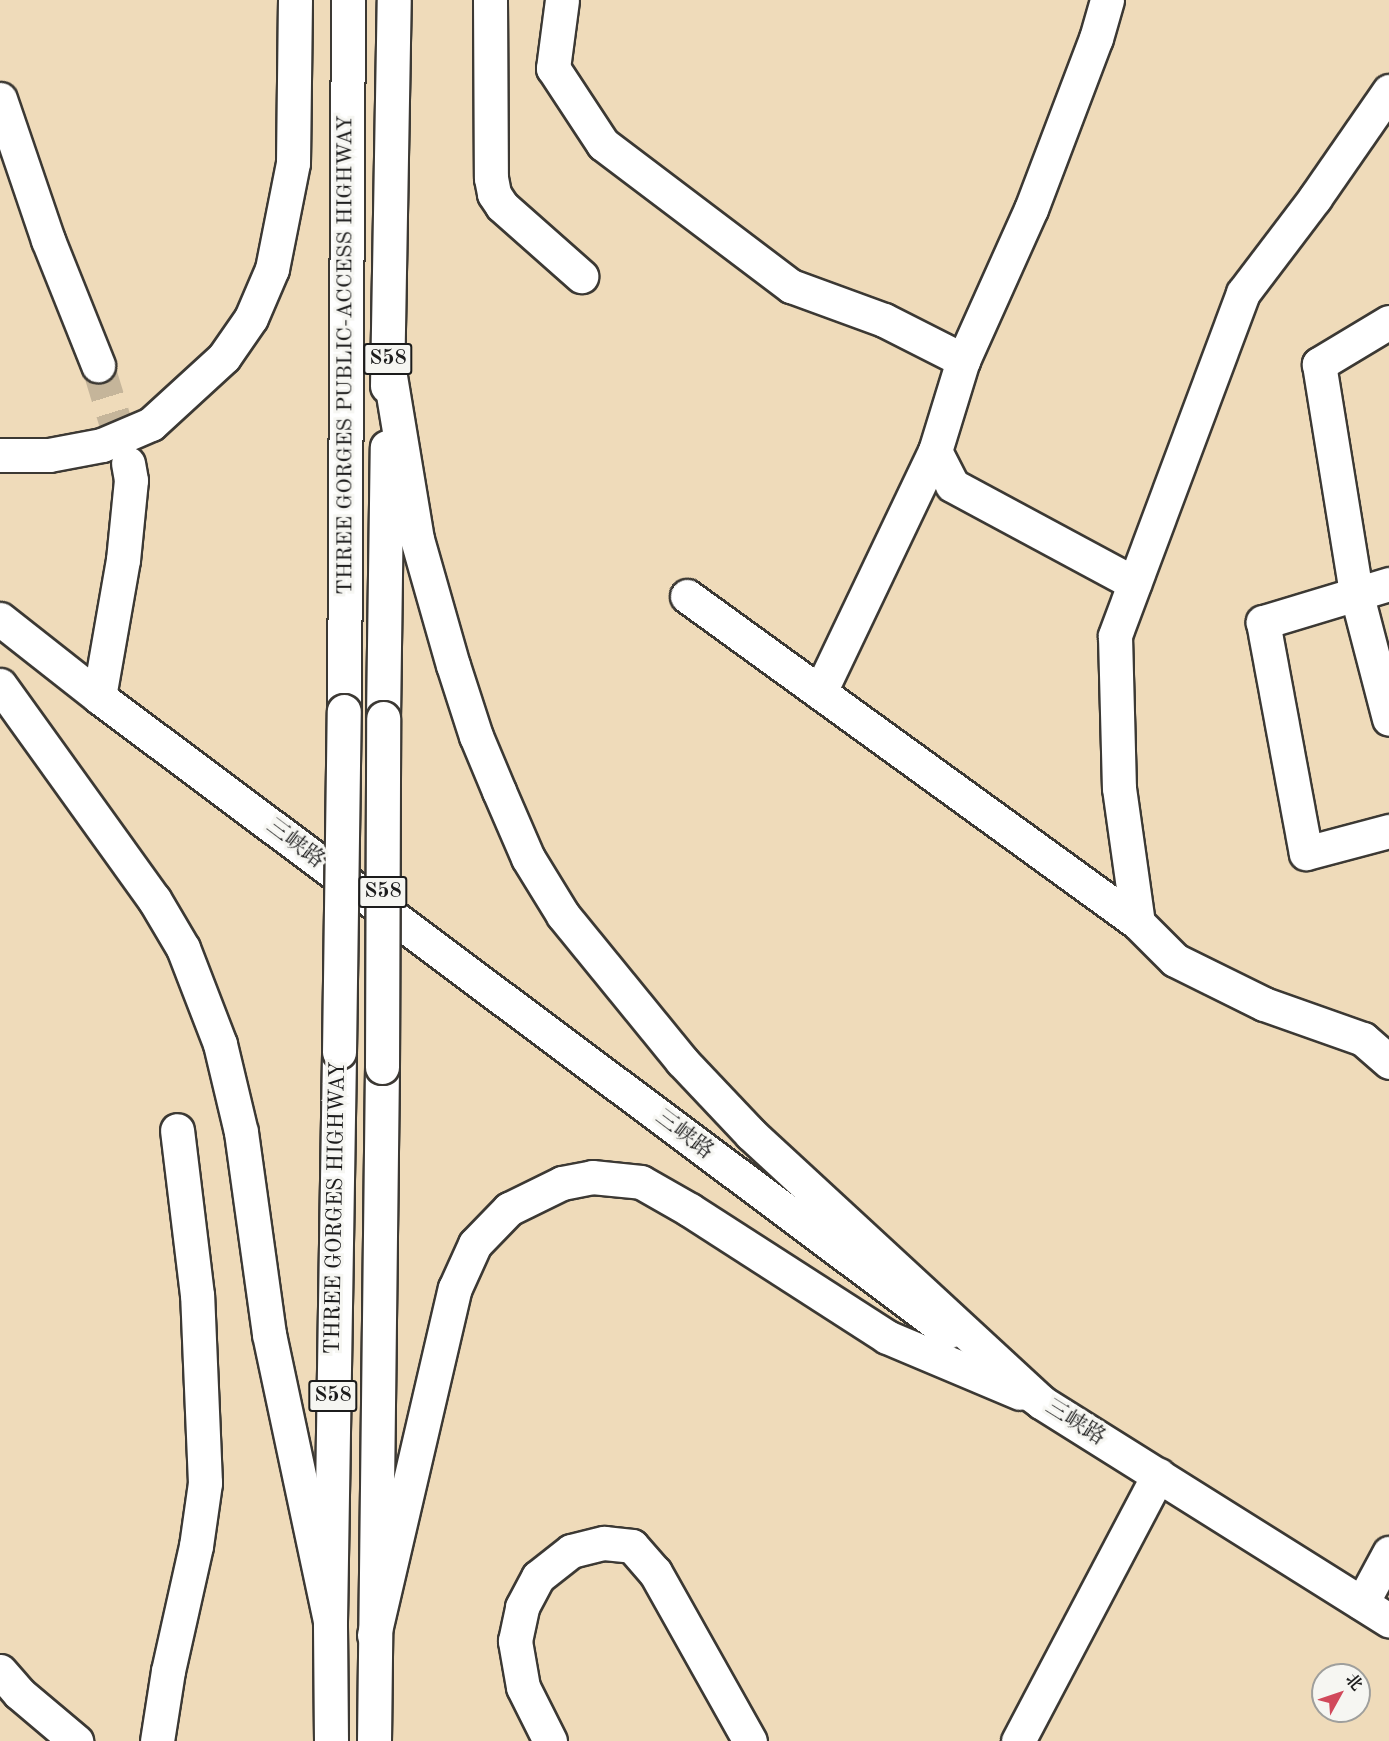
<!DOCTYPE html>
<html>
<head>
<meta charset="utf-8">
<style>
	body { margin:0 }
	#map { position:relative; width:1389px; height:1741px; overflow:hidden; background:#efdbba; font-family:"Old Standard TT","Noto Serif SC",serif }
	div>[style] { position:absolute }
	.minor-tunnel>* { height:33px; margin-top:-16.5px; transform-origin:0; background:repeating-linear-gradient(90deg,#c5b59a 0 33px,transparent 0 49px) }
	.roads { filter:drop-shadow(2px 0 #3c3934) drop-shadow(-2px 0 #3c3934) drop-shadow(0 2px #3c3934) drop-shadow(0 -2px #3c3934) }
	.minor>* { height:33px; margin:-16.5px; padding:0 16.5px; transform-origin:16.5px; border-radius:16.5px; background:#fff }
	.major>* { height:33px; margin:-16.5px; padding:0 16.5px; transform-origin:16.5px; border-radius:16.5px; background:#fff }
	.highway>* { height:33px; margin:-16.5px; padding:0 16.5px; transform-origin:16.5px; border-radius:16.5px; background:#fff }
	.bridges { filter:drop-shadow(2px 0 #3c3934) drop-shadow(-2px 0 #3c3934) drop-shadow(0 2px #3c3934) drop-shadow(0 -2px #3c3934) }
	.highway-bridge>* { height:33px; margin:-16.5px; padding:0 16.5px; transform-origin:16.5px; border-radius:16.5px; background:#fff }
	span { translate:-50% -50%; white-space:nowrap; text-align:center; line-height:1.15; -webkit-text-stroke:6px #f6f6f2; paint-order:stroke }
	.shield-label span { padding:2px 4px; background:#f6f6f2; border:2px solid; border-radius:4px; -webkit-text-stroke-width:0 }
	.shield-label { font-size:21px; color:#1c1c1c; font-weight:700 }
	.street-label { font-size:22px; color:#1c1c1c }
	.north { position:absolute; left:1311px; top:1663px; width:60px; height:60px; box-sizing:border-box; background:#f6f6f2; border:2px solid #9f9f9c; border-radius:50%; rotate:50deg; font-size:16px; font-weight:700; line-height:24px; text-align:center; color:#1c1c1c }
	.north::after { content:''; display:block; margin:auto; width:21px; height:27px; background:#d1495b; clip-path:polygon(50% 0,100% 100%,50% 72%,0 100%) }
</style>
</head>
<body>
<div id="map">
	<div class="minor-tunnel">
		<i style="left:98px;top:365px;width:102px;rotate:73deg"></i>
	</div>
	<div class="roads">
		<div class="minor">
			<i style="left:490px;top:0;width:178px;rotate:89.7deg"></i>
			<i style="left:491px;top:178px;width:16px;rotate:79deg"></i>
			<i style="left:494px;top:194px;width:14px;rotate:56deg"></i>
			<i style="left:502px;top:206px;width:106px;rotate:41.5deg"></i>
			<i style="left:562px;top:0;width:69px;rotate:97.5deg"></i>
			<i style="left:553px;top:68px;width:91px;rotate:56.7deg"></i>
			<i style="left:603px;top:144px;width:236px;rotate:37.1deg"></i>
			<i style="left:791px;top:286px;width:99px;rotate:20.1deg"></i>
			<i style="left:884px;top:320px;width:89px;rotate:26.9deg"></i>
			<i style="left:1107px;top:0;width:40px;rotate:106deg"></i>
			<i style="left:1096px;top:38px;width:183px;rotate:110.8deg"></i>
			<i style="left:1031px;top:209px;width:166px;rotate:114.2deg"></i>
			<i style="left:963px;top:360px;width:95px;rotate:107.1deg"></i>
			<i style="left:935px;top:451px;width:38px;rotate:63deg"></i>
			<i style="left:952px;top:485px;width:207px;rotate:28.3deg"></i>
			<i style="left:1389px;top:91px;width:130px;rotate:124.7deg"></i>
			<i style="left:1315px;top:198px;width:119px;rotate:127.2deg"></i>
			<i style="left:1243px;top:293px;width:366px;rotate:110.5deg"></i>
			<i style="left:1115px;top:636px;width:152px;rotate:88.5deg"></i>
			<i style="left:1119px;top:788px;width:136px;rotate:82deg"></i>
			<i style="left:1138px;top:923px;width:52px;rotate:45deg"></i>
			<i style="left:1175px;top:960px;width:99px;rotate:26.3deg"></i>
			<i style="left:1264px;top:1004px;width:105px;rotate:19.5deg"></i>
			<i style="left:1363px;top:1039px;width:35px;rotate:41deg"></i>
			<i style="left:0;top:99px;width:149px;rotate:71.2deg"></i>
			<i style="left:48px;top:240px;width:135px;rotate:68.2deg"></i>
			<i style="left:1389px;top:322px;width:82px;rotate:149deg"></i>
			<i style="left:1319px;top:364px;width:231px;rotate:80.8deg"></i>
			<i style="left:1356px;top:592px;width:131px;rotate:75.4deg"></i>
			<i style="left:1389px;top:584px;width:132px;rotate:163.2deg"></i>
			<i style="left:1263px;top:622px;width:235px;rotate:79.5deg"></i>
			<i style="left:1306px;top:853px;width:86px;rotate:-14.8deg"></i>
			<i style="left:687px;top:596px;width:557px;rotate:35.94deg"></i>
			<i style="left:820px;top:692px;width:267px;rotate:-64.5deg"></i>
			<i style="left:99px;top:697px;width:139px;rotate:-80.1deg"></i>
			<i style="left:123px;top:560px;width:80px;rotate:-84.3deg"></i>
			<i style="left:131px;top:480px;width:17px;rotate:-100deg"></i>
			<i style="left:1362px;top:1603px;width:57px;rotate:-61.6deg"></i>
			<i style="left:0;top:1671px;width:29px;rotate:49deg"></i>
			<i style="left:19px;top:1693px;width:75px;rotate:40.1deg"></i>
			<i style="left:157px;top:1741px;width:71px;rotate:-81.1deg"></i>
			<i style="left:168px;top:1671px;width:128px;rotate:-77.4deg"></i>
			<i style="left:196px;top:1546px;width:64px;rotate:-81.9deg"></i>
			<i style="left:205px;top:1483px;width:188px;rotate:-92.4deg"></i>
			<i style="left:197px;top:1295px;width:166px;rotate:-96.9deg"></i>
			<i style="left:550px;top:1741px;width:60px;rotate:-116.6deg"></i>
			<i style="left:523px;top:1687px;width:47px;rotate:-99.9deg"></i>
			<i style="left:515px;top:1641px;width:35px;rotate:-78deg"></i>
			<i style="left:522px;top:1607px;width:34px;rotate:-62deg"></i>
			<i style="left:538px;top:1577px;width:42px;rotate:-38.2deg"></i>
			<i style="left:571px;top:1551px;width:34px;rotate:-14deg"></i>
			<i style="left:604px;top:1543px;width:28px;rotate:6deg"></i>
			<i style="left:632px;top:1546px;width:35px;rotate:49deg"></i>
			<i style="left:655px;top:1572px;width:194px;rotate:60.7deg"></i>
			<i style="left:1018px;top:1741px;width:301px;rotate:-62.2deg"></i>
		</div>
		<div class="major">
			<i style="left:0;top:619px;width:126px;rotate:38.2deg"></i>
			<i style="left:99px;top:697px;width:1060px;rotate:36.79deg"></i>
			<i style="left:1018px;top:1385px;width:29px;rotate:36deg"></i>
			<i style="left:1041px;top:1402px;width:411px;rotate:32.1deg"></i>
		</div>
		<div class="highway">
			<i style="left:388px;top:364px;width:177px;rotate:80.6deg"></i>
			<i style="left:417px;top:539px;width:131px;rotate:74.1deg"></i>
			<i style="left:453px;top:665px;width:75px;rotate:72.1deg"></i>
			<i style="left:476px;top:736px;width:60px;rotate:67.3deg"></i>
			<i style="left:499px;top:791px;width:73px;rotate:66.6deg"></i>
			<i style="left:528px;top:858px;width:67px;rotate:58.4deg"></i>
			<i style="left:563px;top:915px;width:188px;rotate:50.8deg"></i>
			<i style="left:682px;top:1061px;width:100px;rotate:46.6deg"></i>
			<i style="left:751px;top:1134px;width:395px;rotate:42.7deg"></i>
			<i style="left:387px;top:386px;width:386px;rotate:-89deg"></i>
			<i style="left:0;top:455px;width:49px"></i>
			<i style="left:49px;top:455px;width:54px;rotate:-10.7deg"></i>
			<i style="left:102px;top:445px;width:53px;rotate:-23.2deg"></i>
			<i style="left:151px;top:424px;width:99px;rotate:-42.5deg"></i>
			<i style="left:224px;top:357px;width:47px;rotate:-55.3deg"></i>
			<i style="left:251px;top:318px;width:53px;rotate:-66.8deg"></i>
			<i style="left:272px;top:269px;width:108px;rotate:-78.8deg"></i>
			<i style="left:293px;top:163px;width:163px;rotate:-89.3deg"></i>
			<i style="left:0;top:685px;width:264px;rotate:54.3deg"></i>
			<i style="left:154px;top:899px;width:57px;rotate:59.4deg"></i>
			<i style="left:183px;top:948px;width:103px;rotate:68.9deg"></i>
			<i style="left:220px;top:1044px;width:90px;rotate:76.6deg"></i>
			<i style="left:241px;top:1132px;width:204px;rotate:82.1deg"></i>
			<i style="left:269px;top:1334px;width:293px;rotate:78deg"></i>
			<i style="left:344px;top:711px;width:711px;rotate:-89.68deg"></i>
			<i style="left:383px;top:718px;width:271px;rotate:-89.2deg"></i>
			<i style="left:374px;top:1635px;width:356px;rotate:-76.9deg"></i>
			<i style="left:455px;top:1288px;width:48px;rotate:-65.6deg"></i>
			<i style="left:475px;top:1244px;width:49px;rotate:-45.8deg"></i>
			<i style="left:509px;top:1209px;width:59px;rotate:-26.1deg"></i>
			<i style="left:562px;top:1183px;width:31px;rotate:-11deg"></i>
			<i style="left:592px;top:1177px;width:49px;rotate:5.8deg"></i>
			<i style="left:641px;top:1182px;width:56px;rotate:29.7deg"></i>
			<i style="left:690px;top:1210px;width:234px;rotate:32.8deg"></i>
			<i style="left:887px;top:1337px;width:144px;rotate:22.8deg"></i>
			<i style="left:331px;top:1741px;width:120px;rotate:-90.5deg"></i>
			<i style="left:330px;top:1621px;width:569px;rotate:-89.09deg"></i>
			<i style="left:374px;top:1741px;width:674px;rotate:-89.32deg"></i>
		</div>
	</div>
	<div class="bridges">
		<div class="highway-bridge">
			<i style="left:339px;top:1052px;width:341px;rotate:-89.2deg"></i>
			<i style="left:382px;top:1067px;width:349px;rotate:-89.8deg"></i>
		</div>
	</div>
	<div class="shield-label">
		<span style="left:388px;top:359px">S58</span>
		<span style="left:383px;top:892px">S58</span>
		<span style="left:333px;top:1396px">S58</span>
	</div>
	<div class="street-label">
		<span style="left:346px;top:355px;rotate:-90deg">THREE GORGES PUBLIC-ACCESS HIGHWAY</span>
		<span style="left:295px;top:844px;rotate:37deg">三峡路</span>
		<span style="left:684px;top:1135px;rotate:37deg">三峡路</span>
		<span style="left:336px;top:1208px;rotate:-89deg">THREE GORGES HIGHWAY</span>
		<span style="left:1075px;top:1423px;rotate:32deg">三峡路</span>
	</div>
	<div class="north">北</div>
</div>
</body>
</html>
